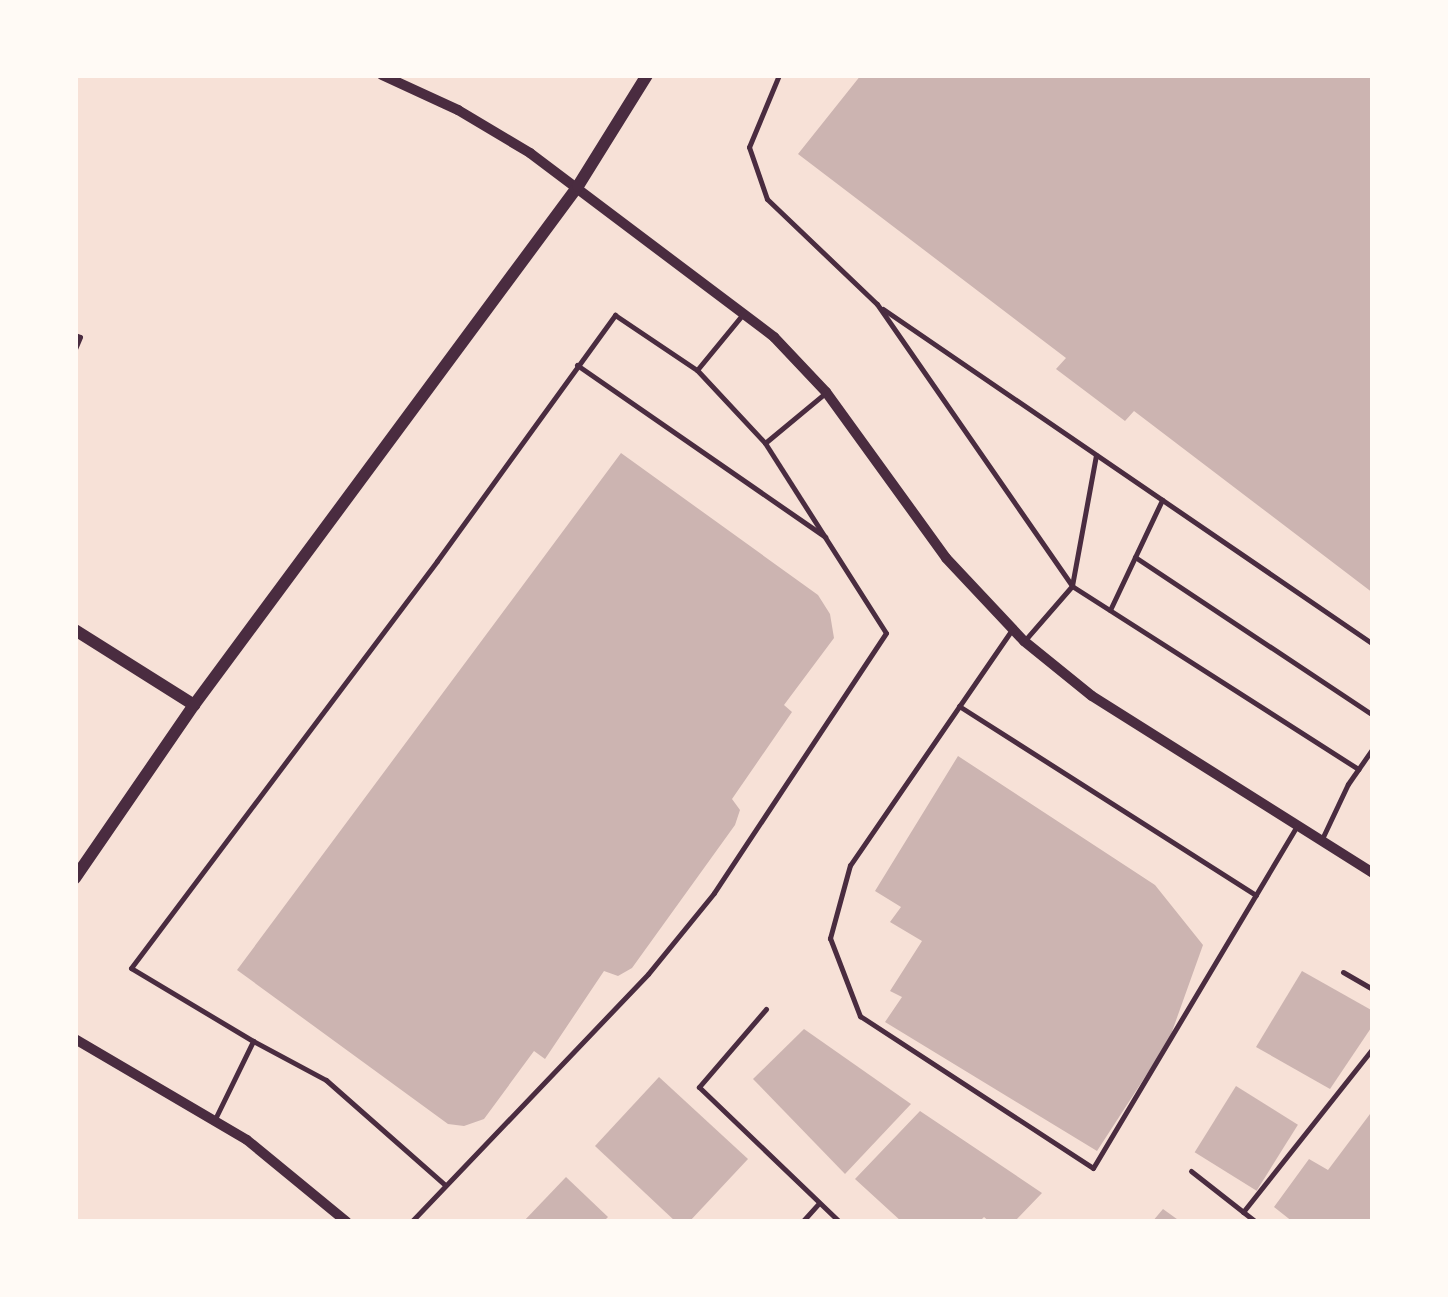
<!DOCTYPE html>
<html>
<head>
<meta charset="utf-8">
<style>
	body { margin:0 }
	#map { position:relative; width:1448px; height:1297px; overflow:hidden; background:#f7e1d7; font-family:Karla,sans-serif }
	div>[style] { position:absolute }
	.building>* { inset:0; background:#ccb4b1; transform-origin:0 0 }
	.service>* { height:5px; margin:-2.5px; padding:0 2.5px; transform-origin:2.5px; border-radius:2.5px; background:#4a2c40 }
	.minor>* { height:10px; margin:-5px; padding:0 5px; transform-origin:5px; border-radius:5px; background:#4a2c40 }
	.tertiary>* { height:12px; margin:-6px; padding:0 6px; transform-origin:6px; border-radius:6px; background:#4a2c40 }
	span { translate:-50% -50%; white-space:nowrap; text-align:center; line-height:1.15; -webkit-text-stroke:10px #fffaf5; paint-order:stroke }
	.frame { position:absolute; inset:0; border:78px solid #fffaf5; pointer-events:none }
</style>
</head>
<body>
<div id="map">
	<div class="building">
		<i style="clip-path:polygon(861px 75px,1373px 75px,1373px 593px,1134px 411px,1125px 421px,1056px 369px,1066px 358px,798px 154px)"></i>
		<i style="clip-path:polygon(621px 453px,818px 595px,830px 614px,834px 638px,784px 705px,792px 712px,732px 799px,740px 810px,735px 825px,632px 968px,618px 976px,604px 971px,545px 1059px,534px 1051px,484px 1119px,464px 1126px,448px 1124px,237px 970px)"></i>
		<i style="clip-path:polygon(958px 756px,1155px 885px,1203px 945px,1169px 1040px,1097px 1151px,885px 1022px,902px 997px,890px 991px,922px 941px,890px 922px,901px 907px,875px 891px)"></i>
		<i style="clip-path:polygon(1302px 971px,1373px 1011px,1373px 1025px,1330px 1089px,1256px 1047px)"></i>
		<i style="clip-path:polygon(804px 1029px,911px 1104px,845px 1174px,753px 1079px)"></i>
		<i style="clip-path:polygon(659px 1077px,748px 1159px,689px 1222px,676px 1222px,595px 1146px)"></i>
		<i style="left:1236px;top:1086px;width:73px;height:78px;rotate:32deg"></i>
		<i style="clip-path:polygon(1373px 1110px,1373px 1222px,1293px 1222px,1274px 1207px,1309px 1159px,1328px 1170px)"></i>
		<i style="clip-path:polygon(920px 1111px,1042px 1193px,1014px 1222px,990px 1222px,984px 1217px,979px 1222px,902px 1222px,855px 1179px)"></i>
		<i style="clip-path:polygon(566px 1177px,608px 1217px,603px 1222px,523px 1222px)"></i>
		<i style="clip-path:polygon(1163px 1209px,1181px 1222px,1152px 1222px)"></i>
	</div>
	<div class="service">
		<i style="left:779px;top:75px;width:78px;rotate:112.6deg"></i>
		<i style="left:749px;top:147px;width:55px;rotate:70.9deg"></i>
		<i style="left:767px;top:199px;width:152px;rotate:43.7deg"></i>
		<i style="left:877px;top:304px;width:343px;rotate:55.3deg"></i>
		<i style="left:1072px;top:586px;width:70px;rotate:131deg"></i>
		<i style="left:883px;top:309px;width:594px;rotate:34.36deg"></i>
		<i style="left:75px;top:335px;width:5px;rotate:22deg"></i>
		<i style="left:80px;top:337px;width:13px;rotate:113deg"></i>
		<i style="left:577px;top:365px;width:302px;rotate:34.7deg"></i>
		<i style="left:697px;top:370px;width:72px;rotate:-50.6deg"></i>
		<i style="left:765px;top:443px;width:77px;rotate:-39.7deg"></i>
		<i style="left:1096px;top:455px;width:133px;rotate:100.4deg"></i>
		<i style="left:1072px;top:586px;width:340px;rotate:32.6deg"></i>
		<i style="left:1135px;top:557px;width:286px;rotate:33.6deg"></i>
		<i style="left:1110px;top:610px;width:122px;rotate:-64.7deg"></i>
		<i style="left:1011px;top:631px;width:284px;rotate:124.5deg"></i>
		<i style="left:850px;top:865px;width:76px;rotate:105.3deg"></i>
		<i style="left:830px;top:938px;width:84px;rotate:69deg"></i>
		<i style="left:860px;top:1016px;width:278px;rotate:33.1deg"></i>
		<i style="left:1093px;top:1168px;width:397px;rotate:-59.2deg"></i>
		<i style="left:959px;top:706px;width:352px;rotate:32.5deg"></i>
		<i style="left:1321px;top:841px;width:63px;rotate:-64.7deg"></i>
		<i style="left:1348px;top:784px;width:44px;rotate:-55.2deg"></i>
		<i style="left:1343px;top:972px;width:34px;rotate:30deg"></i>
		<i style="left:766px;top:1009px;width:103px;rotate:130.7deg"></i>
		<i style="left:699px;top:1087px;width:195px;rotate:43.8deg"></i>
		<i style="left:253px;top:1041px;width:83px;rotate:28.1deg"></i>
		<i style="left:326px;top:1080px;width:159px;rotate:41.4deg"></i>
		<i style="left:215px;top:1119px;width:87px;rotate:-64deg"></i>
		<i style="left:253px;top:1041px;width:142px;rotate:-149.1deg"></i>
		<i style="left:131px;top:968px;width:509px;rotate:-53.06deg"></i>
		<i style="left:437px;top:561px;width:304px;rotate:-54.1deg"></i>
		<i style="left:615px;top:315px;width:99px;rotate:33.9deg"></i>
		<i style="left:697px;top:370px;width:100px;rotate:47deg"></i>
		<i style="left:765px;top:443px;width:225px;rotate:57.5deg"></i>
		<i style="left:886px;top:633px;width:312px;rotate:123.5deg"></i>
		<i style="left:714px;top:893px;width:104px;rotate:129.2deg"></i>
		<i style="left:648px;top:974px;width:343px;rotate:133.7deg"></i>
		<i style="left:1191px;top:1171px;width:83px;rotate:38.1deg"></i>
		<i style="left:1243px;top:1212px;width:209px;rotate:-51.6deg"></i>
		<i style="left:802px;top:1222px;width:25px;rotate:-48deg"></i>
	</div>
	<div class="minor">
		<i style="left:382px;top:75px;width:84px;rotate:24.7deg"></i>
		<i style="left:458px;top:110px;width:84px;rotate:30.8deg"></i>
		<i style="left:530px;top:153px;width:306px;rotate:37deg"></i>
		<i style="left:774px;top:337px;width:76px;rotate:46.6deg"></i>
		<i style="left:826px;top:392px;width:205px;rotate:54.1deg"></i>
		<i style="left:946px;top:558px;width:114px;rotate:46.8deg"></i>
		<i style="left:1024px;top:641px;width:87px;rotate:39deg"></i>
		<i style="left:1092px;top:696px;width:332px;rotate:32.2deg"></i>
		<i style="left:75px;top:1039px;width:199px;rotate:30.4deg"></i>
		<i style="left:247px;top:1140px;width:129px;rotate:39.4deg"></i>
	</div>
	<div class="tertiary">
		<i style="left:75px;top:630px;width:141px;rotate:32.2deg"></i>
		<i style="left:75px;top:878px;width:210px;rotate:-55.5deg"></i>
		<i style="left:194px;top:705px;width:646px;rotate:-53.5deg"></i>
		<i style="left:578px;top:186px;width:131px;rotate:-58.1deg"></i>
	</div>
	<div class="frame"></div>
</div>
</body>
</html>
